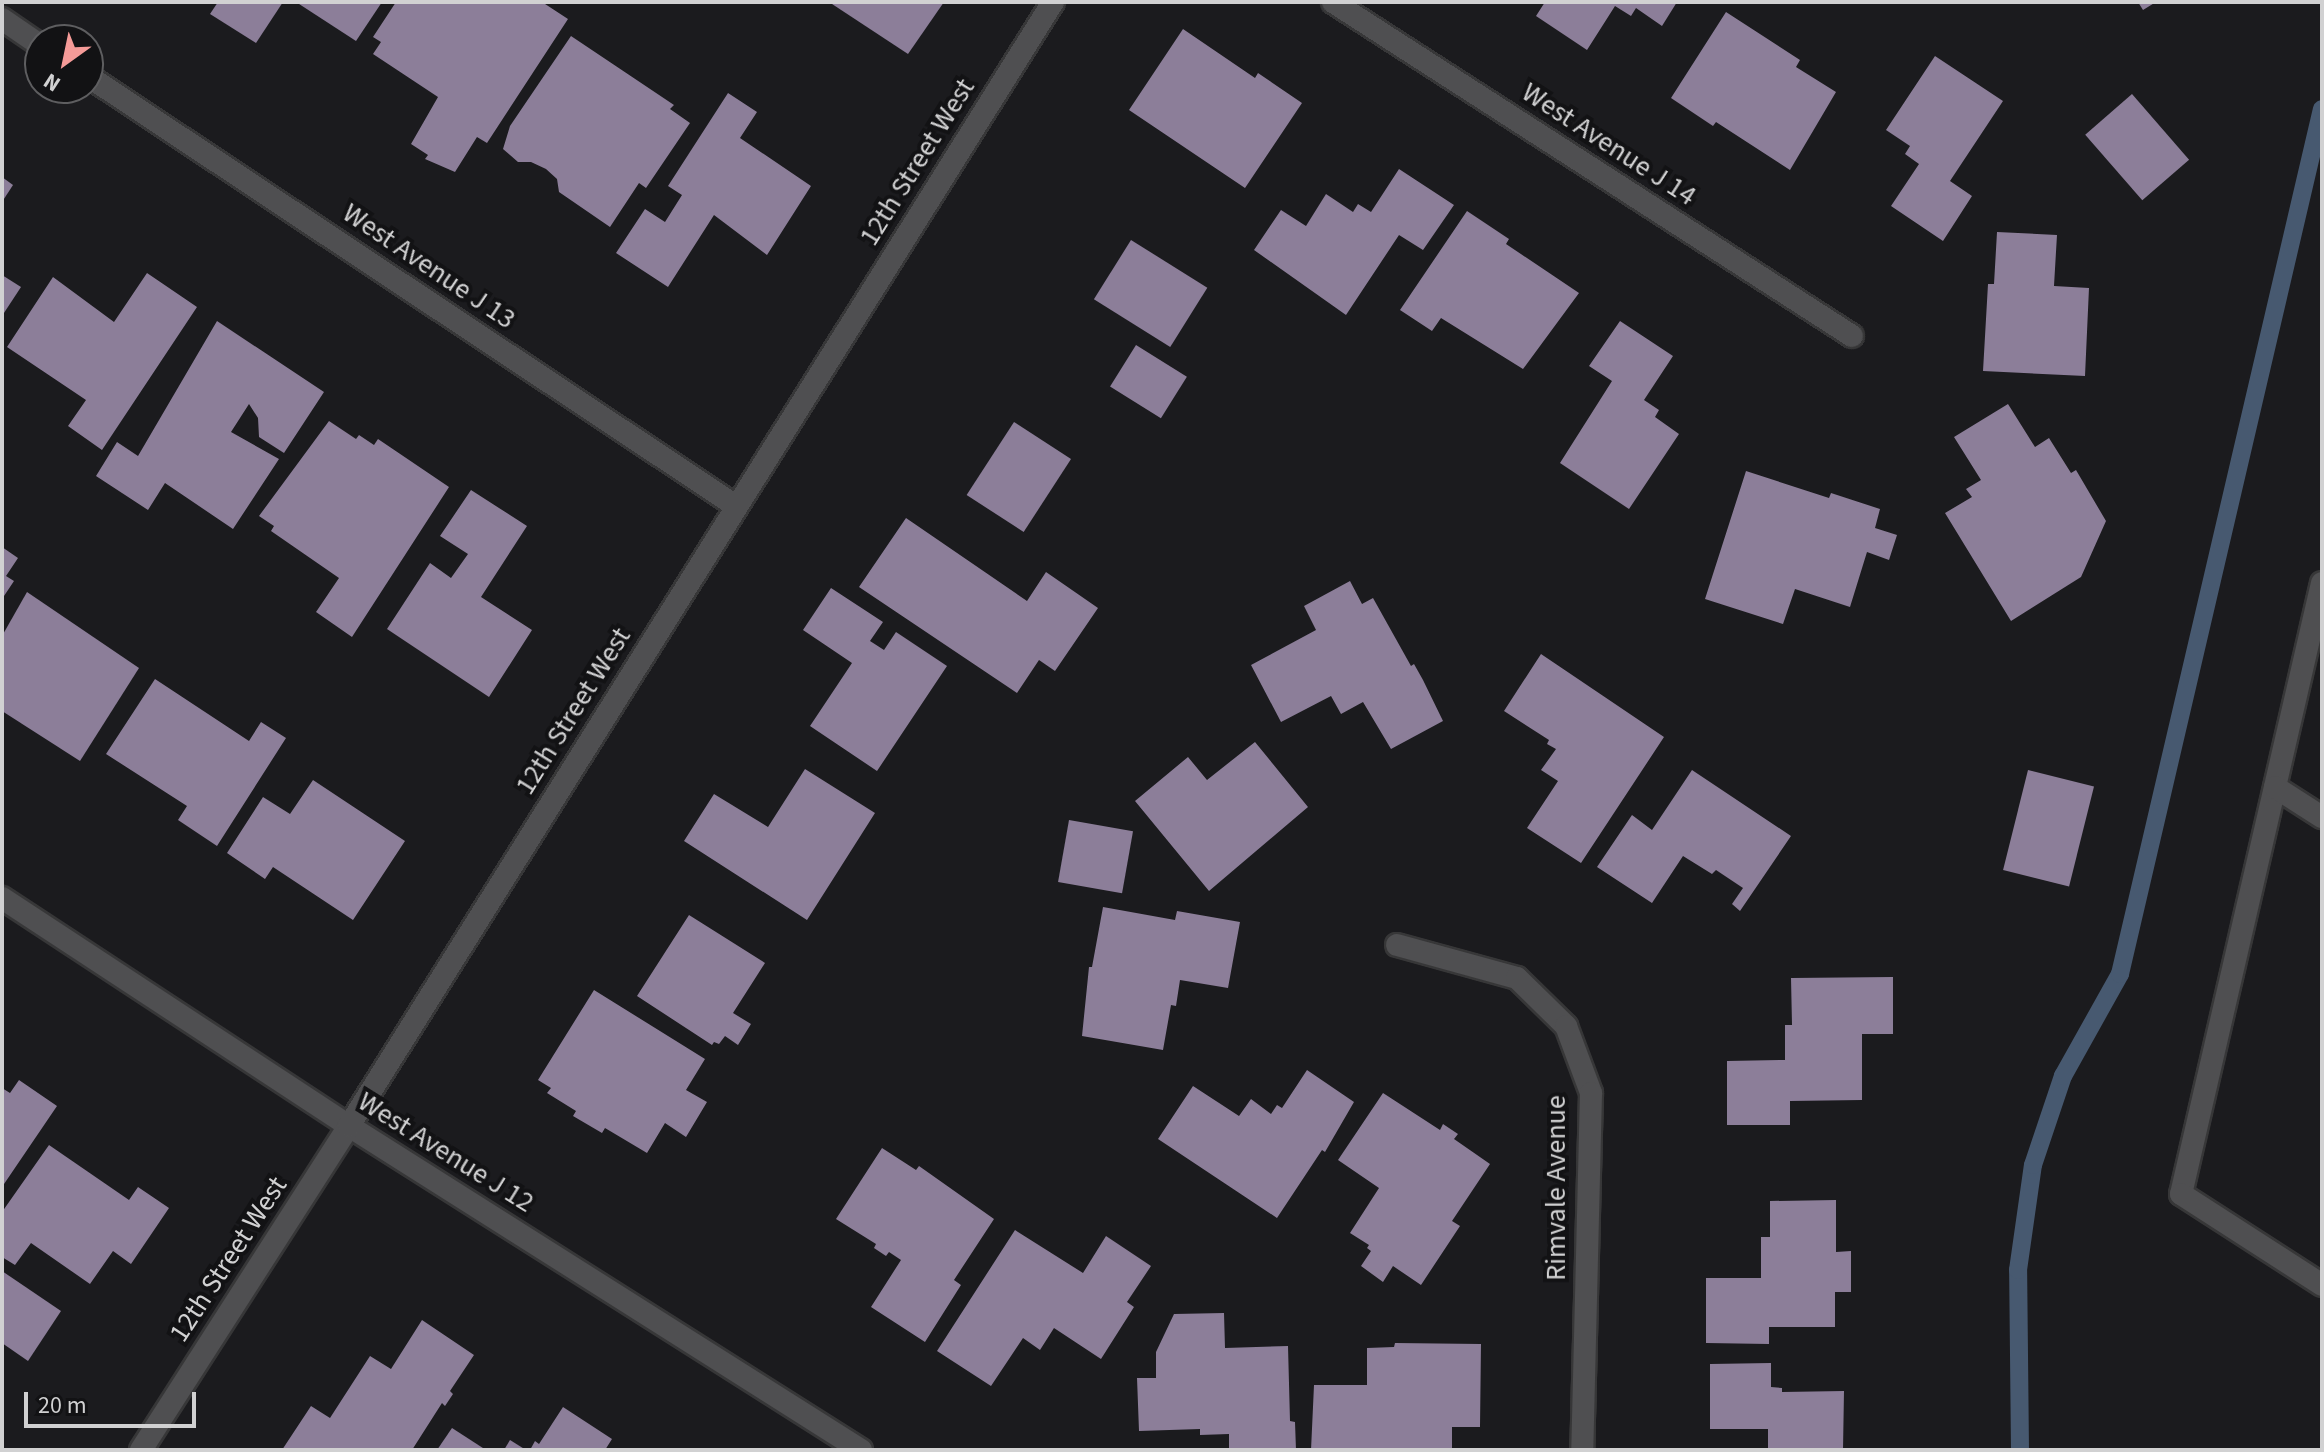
<!DOCTYPE html>
<html>
<head>
<meta charset="utf-8">
<style>
	body { margin:0 }
	#map { position:relative; width:2324px; height:1452px; overflow:hidden; background:#1b1b1e; font-family:"Source Sans 3",sans-serif }
	div>[style] { position:absolute }
	.stream>* { height:18px; margin:-9px; padding:0 9px; transform-origin:9px; border-radius:9px; background:#475970 }
	.building>* { inset:0; background:#8c7e99; transform-origin:0 0 }
	.roads { filter:drop-shadow(2px 0 #373738) drop-shadow(-2px 0 #373738) drop-shadow(0 2px #373738) drop-shadow(0 -2px #373738) }
	.service>* { height:22px; margin:-11px; padding:0 11px; transform-origin:11px; border-radius:11px; background:#4f4f51 }
	.minor>* { height:22px; margin:-11px; padding:0 11px; transform-origin:11px; border-radius:11px; background:#4f4f51 }
	span { translate:-50% -50%; white-space:nowrap; text-align:center; line-height:1.15; -webkit-text-stroke:8px #121214; paint-order:stroke }
	.street-label { font-size:28px; color:#d1d1d2 }
	.frame { position:absolute; inset:0; border:4px solid #d1d1d2; pointer-events:none }
	.north { position:absolute; left:24px; top:24px; width:80px; height:80px; box-sizing:border-box; background:#121214; border:2px solid #5e5e60; border-radius:50%; rotate:213deg; font-size:22px; font-weight:700; line-height:32px; text-align:center; color:#d1d1d2 }
	.north::after { content:''; display:block; margin:auto; width:28px; height:36px; background:#f59b98; clip-path:polygon(50% 0,100% 100%,50% 72%,0 100%) }
	.scale { position:absolute; left:24px; top:1392px; width:172px; height:36px; box-sizing:border-box; border:4px solid #d1d1d2; border-top:0; padding-left:10px; font-size:24px; line-height:28px; white-space:nowrap; color:#d1d1d2; -webkit-text-stroke:6px #121214; paint-order:stroke }
</style>
</head>
<body>
<div id="map">
	<div class="stream">
		<i style="left:2020px;top:1450px;width:180px;rotate:-90.6deg"></i>
		<i style="left:2018px;top:1270px;width:106px;rotate:-81.9deg"></i>
		<i style="left:2033px;top:1165px;width:94px;rotate:-71.4deg"></i>
		<i style="left:2063px;top:1076px;width:117px;rotate:-60.8deg"></i>
		<i style="left:2120px;top:974px;width:888px;rotate:-76.86deg"></i>
	</div>
	<div class="building">
		<i style="clip-path:polygon(218px 2px,283px 2px,256px 43px,210px 14px)"></i>
		<i style="clip-path:polygon(296px 2px,382px 2px,356px 41px)"></i>
		<i style="clip-path:polygon(396px 2px,542px 2px,568px 19px,487px 143px,477px 137px,455px 172px,425px 159px,428px 155px,411px 144px,438px 97px,373px 54px,381px 42px,373px 37px)"></i>
		<i style="clip-path:polygon(829px 2px,944px 2px,908px 54px)"></i>
		<i style="clip-path:polygon(1545px 2px,1677px 2px,1662px 26px,1636px 8px,1631px 16px,1615px 6px,1587px 50px,1536px 16px)"></i>
		<i style="clip-path:polygon(2138px 2px,2156px 2px,2143px 10px)"></i>
		<i style="clip-path:polygon(1726px 12px,1800px 60px,1796px 67px,1836px 92px,1790px 170px,1716px 122px,1713px 126px,1671px 98px)"></i>
		<i style="clip-path:polygon(1183px 29px,1255px 78px,1258px 73px,1302px 103px,1245px 188px,1129px 110px)"></i>
		<i style="clip-path:polygon(571px 36px,674px 105px,670px 109px,690px 123px,646px 188px,639px 183px,610px 227px,559px 192px,557px 179px,546px 169px,531px 162px,518px 162px,503px 149px,510px 126px)"></i>
		<i style="clip-path:polygon(1935px 56px,2003px 101px,1950px 181px,1972px 196px,1943px 241px,1891px 206px,1919px 164px,1905px 154px,1910px 146px,1886px 130px)"></i>
		<i style="clip-path:polygon(728px 93px,757px 112px,740px 138px,811px 186px,767px 255px,714px 215px,668px 287px,616px 253px,645px 209px,665px 222px,682px 195px,668px 186px)"></i>
		<i style="left:2132px;top:94px;width:87px;height:62px;rotate:49deg"></i>
		<i style="clip-path:polygon(1399px 169px,1454px 205px,1423px 250px,1399px 235px,1346px 315px,1254px 250px,1281px 210px,1306px 226px,1326px 194px,1353px 212px,1358px 204px,1371px 212px)"></i>
		<i style="clip-path:polygon(2px 177px,13px 185px,2px 202px)"></i>
		<i style="clip-path:polygon(1467px 211px,1509px 239px,1506px 244px,1579px 293px,1523px 369px,1441px 318px,1432px 331px,1400px 310px)"></i>
		<i style="clip-path:polygon(1997px 232px,2057px 235px,2054px 286px,2089px 288px,2085px 376px,1983px 371px,1988px 284px,1994px 284px)"></i>
		<i style="left:1131px;top:240px;width:90px;height:70px;rotate:32deg"></i>
		<i style="clip-path:polygon(147px 273px,197px 307px,102px 450px,68px 426px,86px 400px,7px 347px,53px 277px,114px 322px)"></i>
		<i style="clip-path:polygon(2px 275px,21px 287px,2px 316px)"></i>
		<i style="clip-path:polygon(217px 321px,324px 392px,284px 453px,259px 437px,258px 418px,249px 404px,231px 432px,279px 459px,233px 529px,165px 483px,148px 510px,96px 476px,117px 442px,138px 456px)"></i>
		<i style="clip-path:polygon(1620px 321px,1673px 356px,1644px 400px,1659px 410px,1655px 417px,1679px 434px,1629px 509px,1560px 463px,1612px 381px,1589px 366px)"></i>
		<i style="left:1136px;top:345px;width:60px;height:49px;rotate:32deg"></i>
		<i style="clip-path:polygon(2008px 404px,2035px 447px,2049px 438px,2071px 473px,2076px 470px,2106px 521px,2081px 577px,2011px 621px,1945px 513px,1972px 497px,1966px 489px,1981px 480px,1954px 437px)"></i>
		<i style="clip-path:polygon(329px 421px,356px 439px,359px 435px,374px 445px,378px 439px,449px 487px,352px 637px,316px 612px,339px 578px,271px 531px,274px 526px,259px 516px)"></i>
		<i style="left:1014px;top:422px;width:68px;height:87px;rotate:33deg"></i>
		<i style="clip-path:polygon(1746px 471px,1829px 498px,1831px 493px,1880px 509px,1875px 528px,1897px 535px,1889px 560px,1867px 552px,1850px 607px,1795px 589px,1783px 624px,1705px 599px)"></i>
		<i style="clip-path:polygon(471px 490px,527px 526px,481px 597px,532px 630px,489px 697px,387px 629px,430px 563px,451px 578px,468px 554px,440px 536px)"></i>
		<i style="clip-path:polygon(906px 518px,1027px 601px,1046px 572px,1098px 608px,1055px 671px,1039px 660px,1017px 693px,859px 587px)"></i>
		<i style="clip-path:polygon(2px 547px,18px 558px,6px 576px,14px 581px,2px 599px)"></i>
		<i style="clip-path:polygon(1350px 581px,1362px 604px,1373px 598px,1411px 666px,1414px 664px,1423px 680px,1443px 721px,1391px 749px,1363px 702px,1341px 714px,1331px 696px,1281px 722px,1251px 665px,1316px 630px,1304px 606px)"></i>
		<i style="clip-path:polygon(831px 588px,883px 622px,870px 641px,884px 650px,896px 632px,947px 666px,877px 771px,810px 726px,852px 663px,803px 630px)"></i>
		<i style="clip-path:polygon(27px 592px,139px 668px,80px 761px,2px 711px,2px 636px)"></i>
		<i style="clip-path:polygon(1541px 654px,1664px 737px,1581px 863px,1527px 828px,1558px 781px,1541px 770px,1556px 749px,1547px 744px,1549px 740px,1504px 711px)"></i>
		<i style="clip-path:polygon(155px 679px,249px 741px,261px 722px,286px 738px,217px 846px,178px 820px,187px 806px,106px 754px)"></i>
		<i style="clip-path:polygon(1255px 742px,1308px 807px,1209px 891px,1135px 801px,1188px 757px,1207px 780px)"></i>
		<i style="clip-path:polygon(805px 769px,875px 813px,807px 920px,684px 841px,714px 794px,768px 827px)"></i>
		<i style="clip-path:polygon(1692px 770px,1791px 836px,1740px 911px,1732px 904px,1743px 888px,1716px 870px,1712px 874px,1683px 856px,1652px 903px,1597px 867px,1632px 815px,1652px 830px)"></i>
		<i style="left:2028px;top:770px;width:68px;height:103px;rotate:14deg"></i>
		<i style="clip-path:polygon(313px 780px,405px 841px,353px 920px,273px 867px,265px 879px,227px 853px,263px 797px,290px 814px)"></i>
		<i style="left:1069px;top:820px;width:65px;height:63px;rotate:10deg"></i>
		<i style="clip-path:polygon(1103px 907px,1175px 920px,1177px 911px,1240px 922px,1228px 988px,1180px 980px,1176px 1006px,1171px 1005px,1163px 1050px,1082px 1036px,1089px 967px,1092px 967px)"></i>
		<i style="clip-path:polygon(689px 915px,765px 963px,733px 1013px,751px 1024px,738px 1045px,725px 1036px,719px 1044px,714px 1042px,712px 1045px,637px 996px)"></i>
		<i style="clip-path:polygon(1893px 977px,1893px 1034px,1862px 1034px,1862px 1100px,1790px 1101px,1790px 1125px,1727px 1125px,1727px 1061px,1785px 1060px,1785px 1025px,1792px 1025px,1791px 978px)"></i>
		<i style="clip-path:polygon(594px 990px,705px 1059px,686px 1090px,707px 1102px,686px 1137px,665px 1123px,647px 1153px,605px 1128px,602px 1133px,573px 1116px,576px 1111px,547px 1093px,551px 1088px,538px 1080px)"></i>
		<i style="clip-path:polygon(1307px 1070px,1354px 1102px,1325px 1152px,1322px 1150px,1277px 1218px,1158px 1139px,1193px 1086px,1239px 1116px,1251px 1099px,1271px 1114px,1277px 1105px,1282px 1108px)"></i>
		<i style="clip-path:polygon(19px 1080px,57px 1106px,2px 1187px,2px 1088px,10px 1093px)"></i>
		<i style="clip-path:polygon(1383px 1093px,1440px 1130px,1443px 1124px,1458px 1134px,1454px 1139px,1490px 1164px,1452px 1221px,1460px 1226px,1421px 1285px,1393px 1266px,1383px 1282px,1361px 1266px,1371px 1251px,1367px 1248px,1369px 1245px,1350px 1233px,1379px 1188px,1338px 1160px)"></i>
		<i style="clip-path:polygon(49px 1145px,129px 1200px,138px 1187px,169px 1208px,131px 1264px,113px 1251px,90px 1284px,31px 1243px,15px 1265px,2px 1257px,2px 1212px)"></i>
		<i style="clip-path:polygon(882px 1148px,916px 1170px,919px 1166px,994px 1219px,954px 1280px,961px 1285px,925px 1342px,871px 1307px,901px 1260px,889px 1252px,886px 1256px,874px 1248px,876px 1244px,836px 1219px)"></i>
		<i style="clip-path:polygon(1836px 1200px,1836px 1252px,1851px 1251px,1851px 1292px,1835px 1292px,1835px 1327px,1769px 1327px,1769px 1344px,1706px 1343px,1706px 1278px,1761px 1278px,1761px 1237px,1770px 1237px,1770px 1201px)"></i>
		<i style="clip-path:polygon(1015px 1230px,1083px 1273px,1106px 1236px,1151px 1266px,1127px 1302px,1134px 1307px,1101px 1359px,1054px 1328px,1040px 1350px,1023px 1338px,991px 1386px,937px 1351px)"></i>
		<i style="clip-path:polygon(2px 1271px,61px 1311px,28px 1361px,2px 1343px)"></i>
		<i style="clip-path:polygon(1224px 1313px,1225px 1348px,1288px 1346px,1290px 1421px,1295px 1422px,1296px 1450px,1229px 1450px,1229px 1434px,1200px 1435px,1200px 1429px,1139px 1431px,1137px 1378px,1156px 1378px,1156px 1352px,1174px 1314px)"></i>
		<i style="clip-path:polygon(422px 1320px,474px 1355px,450px 1391px,453px 1394px,445px 1406px,442px 1403px,412px 1450px,282px 1450px,311px 1406px,330px 1418px,370px 1356px,391px 1369px)"></i>
		<i style="clip-path:polygon(1395px 1343px,1481px 1344px,1480px 1427px,1452px 1427px,1452px 1450px,1311px 1450px,1314px 1385px,1367px 1385px,1367px 1348px,1394px 1347px)"></i>
		<i style="clip-path:polygon(1771px 1363px,1771px 1387px,1782px 1388px,1782px 1392px,1844px 1391px,1843px 1450px,1768px 1450px,1768px 1429px,1710px 1429px,1710px 1364px)"></i>
		<i style="clip-path:polygon(563px 1407px,612px 1439px,605px 1450px,530px 1450px,535px 1441px,539px 1444px)"></i>
		<i style="clip-path:polygon(452px 1428px,486px 1450px,437px 1450px)"></i>
		<i style="clip-path:polygon(510px 1440px,526px 1450px,504px 1450px)"></i>
	</div>
	<div class="roads">
		<div class="service">
			<i style="left:2322px;top:583px;width:627px;rotate:102.99deg"></i>
			<i style="left:2181px;top:1194px;width:168px;rotate:32.8deg"></i>
			<i style="left:2275px;top:787px;width:56px;rotate:32.6deg"></i>
		</div>
		<div class="minor">
			<i style="left:1333px;top:2px;width:617px;rotate:32.76deg"></i>
			<i style="left:2px;top:19px;width:46px;rotate:34.4deg"></i>
			<i style="left:88px;top:76px;width:778px;rotate:33.57deg"></i>
			<i style="left:2px;top:898px;width:415px;rotate:33.3deg"></i>
			<i style="left:349px;top:1126px;width:606px;rotate:32.33deg"></i>
			<i style="left:1397px;top:945px;width:124px;rotate:15.4deg"></i>
			<i style="left:1517px;top:978px;width:69px;rotate:44.4deg"></i>
			<i style="left:1566px;top:1026px;width:72px;rotate:69.5deg"></i>
			<i style="left:1591px;top:1093px;width:357px;rotate:91.4deg"></i>
			<i style="left:141px;top:1450px;width:385px;rotate:-57.3deg"></i>
			<i style="left:349px;top:1126px;width:1326px;rotate:-57.94deg"></i>
		</div>
	</div>
	<div class="street-label">
		<span style="left:1609px;top:144px;rotate:33deg">West Avenue J 14</span>
		<span style="left:917px;top:162px;rotate:-58deg">12th Street West</span>
		<span style="left:429px;top:266px;rotate:34deg">West Avenue J 13</span>
		<span style="left:573px;top:711px;rotate:-58deg">12th Street West</span>
		<span style="left:446px;top:1152px;rotate:32deg">West Avenue J 12</span>
		<span style="left:1556px;top:1188px;rotate:-90deg">Rimvale Avenue</span>
		<span style="left:228px;top:1259px;rotate:-57deg">12th Street West</span>
	</div>
	<div class="frame"></div>
	<div class="north">N</div>
	<div class="scale">20 m</div>
</div>
</body>
</html>
